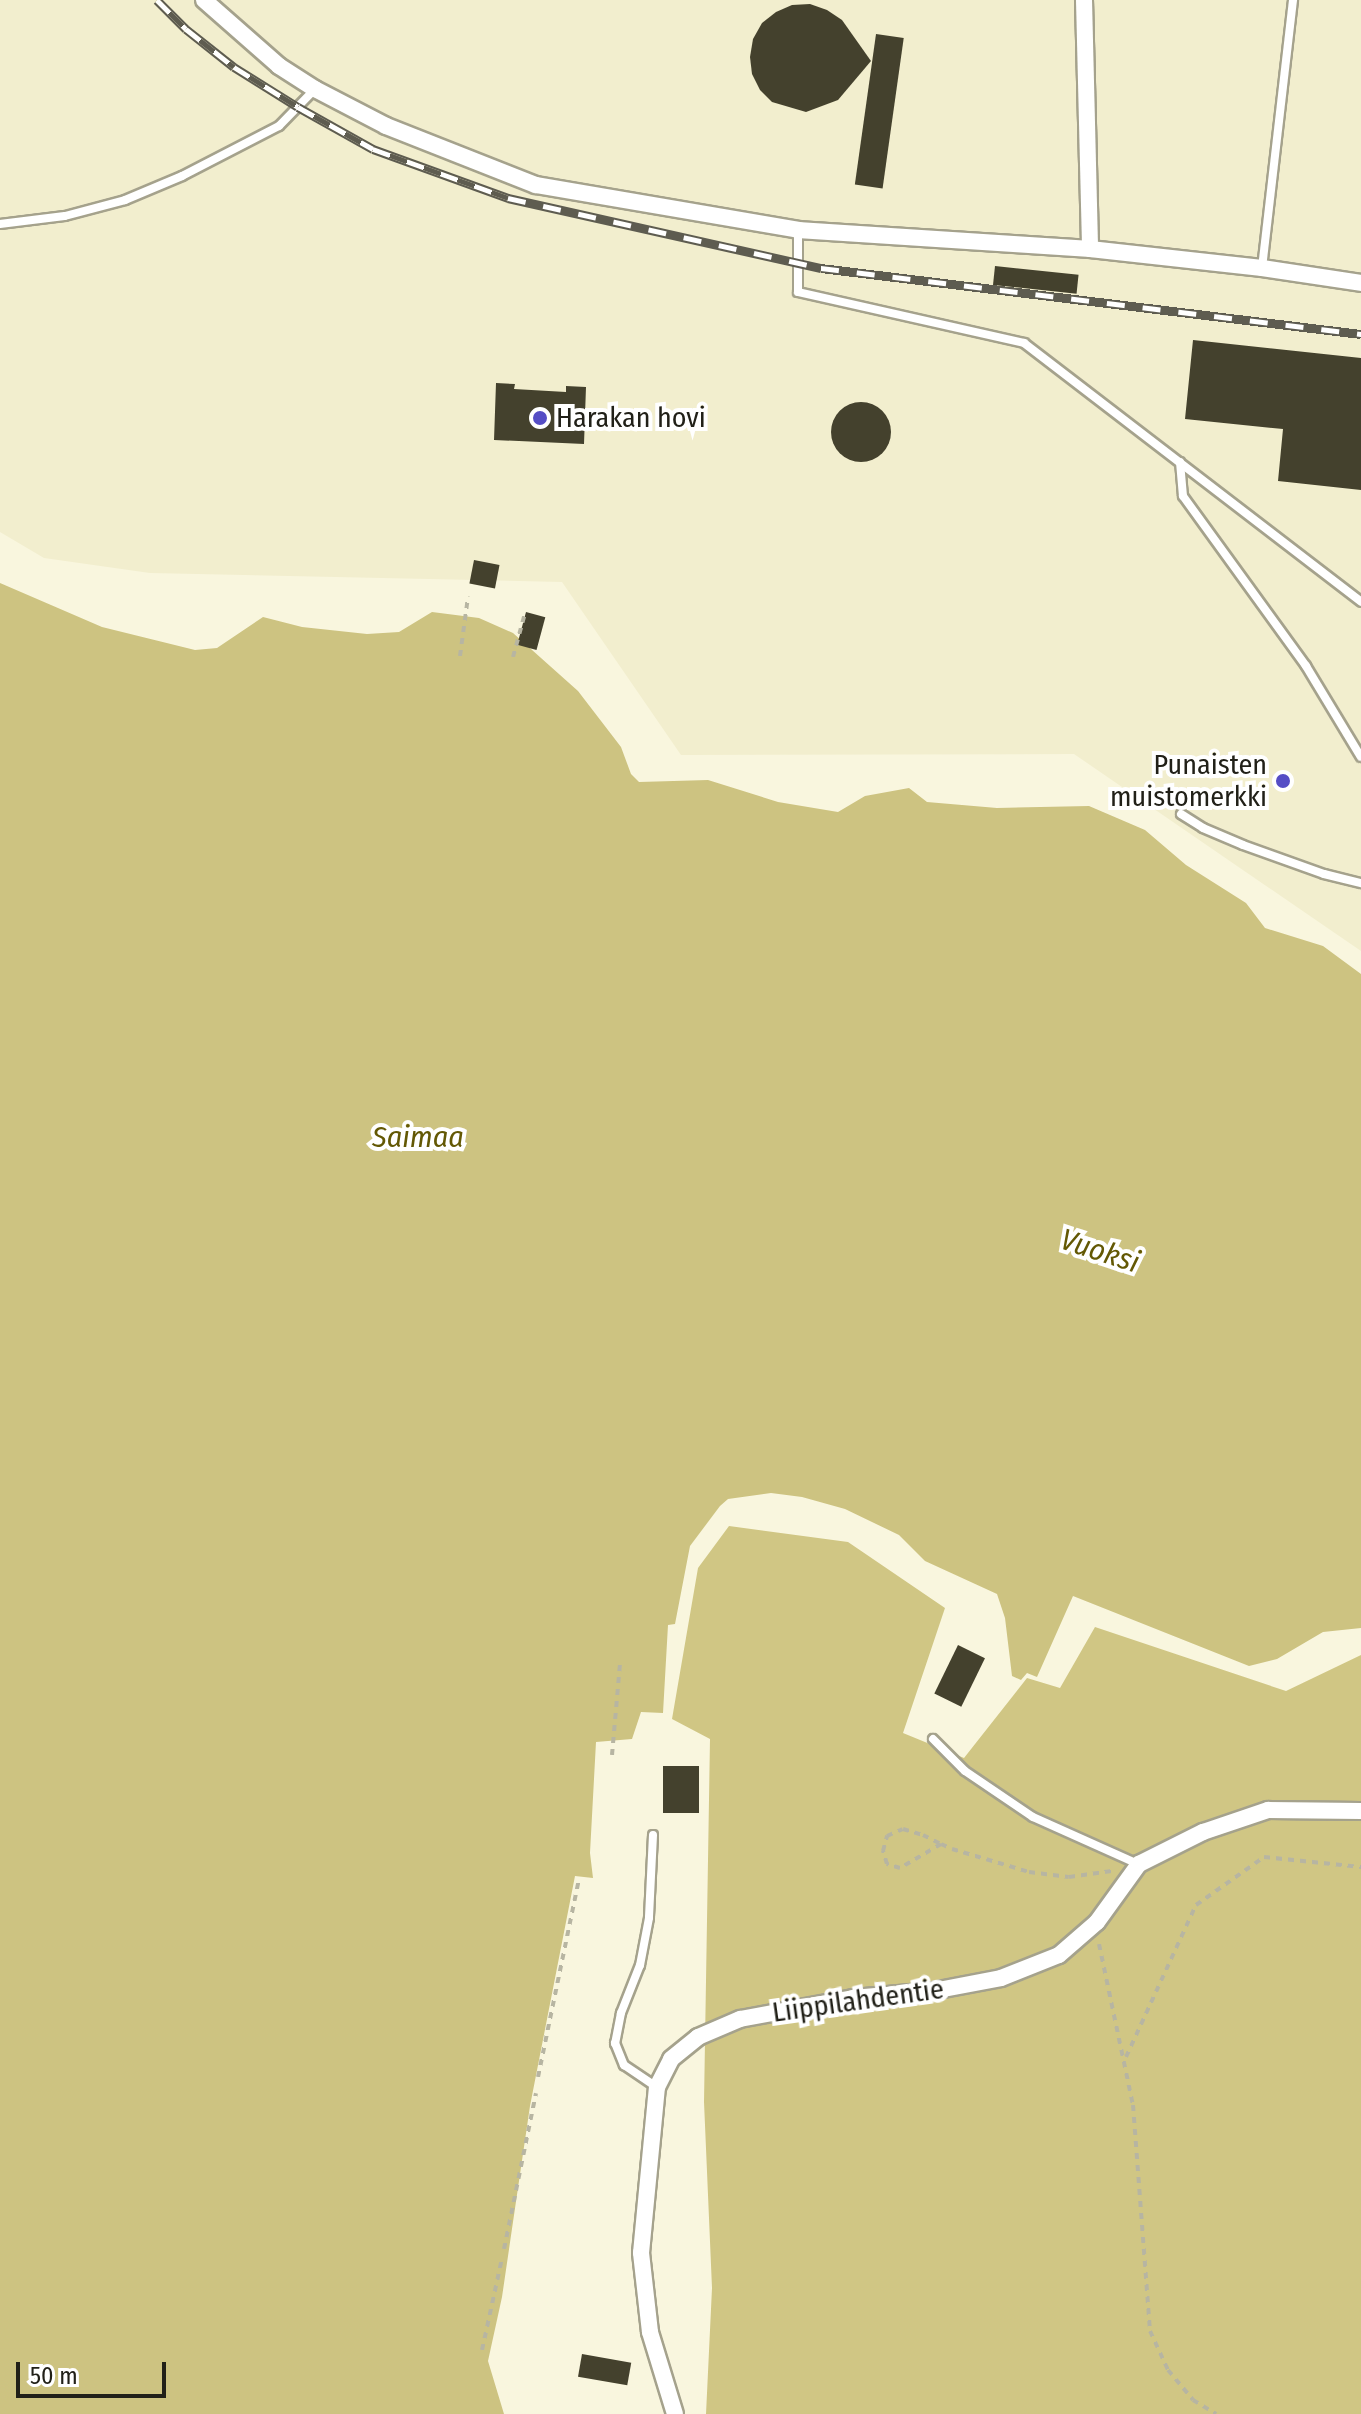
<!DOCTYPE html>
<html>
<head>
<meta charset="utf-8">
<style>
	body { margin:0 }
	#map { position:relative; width:1361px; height:2414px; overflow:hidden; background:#f9f6de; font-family:"Fira Sans Condensed",sans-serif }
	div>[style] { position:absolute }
	.built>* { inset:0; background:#f2eece }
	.forest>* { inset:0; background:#d0c684 }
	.water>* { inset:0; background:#cdc381 }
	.building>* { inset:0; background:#44412d; transform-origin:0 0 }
	.round { border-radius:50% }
	.path>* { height:4px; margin-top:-2px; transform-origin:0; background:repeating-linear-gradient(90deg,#b7b5a2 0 6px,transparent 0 12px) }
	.roads { filter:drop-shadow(2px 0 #a5a28c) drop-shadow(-2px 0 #a5a28c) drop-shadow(0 2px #a5a28c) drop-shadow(0 -2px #a5a28c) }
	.lane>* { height:8px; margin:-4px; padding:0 4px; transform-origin:4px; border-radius:4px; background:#fff }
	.street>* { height:16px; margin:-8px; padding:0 8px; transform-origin:8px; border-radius:8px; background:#fff }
	.rail>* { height:9px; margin-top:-4.5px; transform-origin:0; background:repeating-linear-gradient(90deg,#fff 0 18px,#5e5c50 0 36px); box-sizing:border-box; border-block:2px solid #5e5c50 }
	.dots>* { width:22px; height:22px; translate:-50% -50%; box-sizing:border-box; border:4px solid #fff; border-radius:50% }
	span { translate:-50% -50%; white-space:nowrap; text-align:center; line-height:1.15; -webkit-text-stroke:8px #fff; paint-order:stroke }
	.poi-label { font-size:28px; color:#212018 }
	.left { translate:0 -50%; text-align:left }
	.right { translate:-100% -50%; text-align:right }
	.street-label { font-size:28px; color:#212018 }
	.water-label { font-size:30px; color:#635804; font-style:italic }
	.scale { position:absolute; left:16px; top:2362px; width:150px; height:36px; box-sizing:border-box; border:4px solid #212018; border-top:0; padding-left:10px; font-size:24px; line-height:28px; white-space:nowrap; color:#212018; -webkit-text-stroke:6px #fff; paint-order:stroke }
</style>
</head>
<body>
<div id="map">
	<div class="built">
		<i style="clip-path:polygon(0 0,1361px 0,1361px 951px,1074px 754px,681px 755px,562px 582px,150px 573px,44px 558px,0 532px)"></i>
	</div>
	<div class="forest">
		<i style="clip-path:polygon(729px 1526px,848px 1542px,945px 1608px,903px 1733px,964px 1758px,1027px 1678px,1060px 1688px,1095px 1627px,1286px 1691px,1361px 1655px,1361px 2414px,706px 2414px,712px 2288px,704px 2102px,710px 1739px,672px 1719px,698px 1568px)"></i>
	</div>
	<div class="water">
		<i style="clip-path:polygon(0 583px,102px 627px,195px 650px,217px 648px,263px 617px,302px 627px,367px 634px,399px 632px,432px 612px,479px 618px,513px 633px,578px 691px,621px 747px,631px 774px,639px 782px,708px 780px,778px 802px,838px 812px,865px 796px,909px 788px,927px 802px,997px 808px,1089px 806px,1145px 830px,1186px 865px,1246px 903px,1265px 928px,1323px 946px,1361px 974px,1361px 1628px,1323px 1632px,1277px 1659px,1249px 1666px,1073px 1596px,1037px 1677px,1027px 1673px,1021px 1680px,1012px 1676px,1005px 1618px,997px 1594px,925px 1561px,899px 1535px,845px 1509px,802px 1497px,771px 1493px,728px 1499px,720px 1506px,690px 1546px,675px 1624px,668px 1625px,663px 1713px,641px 1712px,632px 1739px,596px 1742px,590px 1853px,593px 1878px,575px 1876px,530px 2106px,502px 2297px,488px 2361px,504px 2414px,0 2414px)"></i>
	</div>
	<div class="building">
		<i style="clip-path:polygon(810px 4px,827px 10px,842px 20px,871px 61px,838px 100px,806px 112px,772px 102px,760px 90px,752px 74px,750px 57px,753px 39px,762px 23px,776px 12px,792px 5px)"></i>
		<i style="left:876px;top:34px;width:28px;height:152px;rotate:8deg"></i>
		<i style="left:995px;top:266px;width:84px;height:19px;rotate:6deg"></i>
		<i style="clip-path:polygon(1193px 340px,1361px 358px,1361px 490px,1278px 481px,1283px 429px,1185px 419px)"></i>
		<i style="clip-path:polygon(496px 383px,515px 384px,514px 389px,566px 392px,566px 386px,586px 387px,584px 444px,494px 440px)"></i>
		<i class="round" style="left:831px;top:402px;width:60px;height:60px"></i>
		<i style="left:474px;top:560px;width:26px;height:24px;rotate:11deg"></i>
		<i style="left:526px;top:612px;width:20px;height:34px;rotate:15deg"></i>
		<i style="left:958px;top:1645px;width:30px;height:54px;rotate:26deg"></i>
		<i style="left:663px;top:1766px;width:36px;height:47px"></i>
		<i style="left:582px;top:2354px;width:50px;height:23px;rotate:10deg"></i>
	</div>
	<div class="path">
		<i style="left:460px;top:656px;width:60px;rotate:-82.3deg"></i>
		<i style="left:513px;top:657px;width:46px;rotate:-74.7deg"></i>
		<i style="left:612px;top:1755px;width:92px;rotate:-85deg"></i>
		<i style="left:941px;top:1844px;width:48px;rotate:149.7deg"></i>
		<i style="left:900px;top:1868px;width:14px;rotate:-163deg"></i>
		<i style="left:887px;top:1864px;width:14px;rotate:-107deg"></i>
		<i style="left:883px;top:1851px;width:16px;rotate:-75deg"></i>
		<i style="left:887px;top:1836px;width:17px;rotate:-24deg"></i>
		<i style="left:903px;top:1829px;width:21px;rotate:17deg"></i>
		<i style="left:923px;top:1835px;width:20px;rotate:27deg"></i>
		<i style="left:941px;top:1844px;width:12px;rotate:24deg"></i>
		<i style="left:952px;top:1849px;width:80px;rotate:16.6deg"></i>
		<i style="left:1029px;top:1872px;width:40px;rotate:7.1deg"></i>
		<i style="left:1069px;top:1877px;width:43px;rotate:-7.9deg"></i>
		<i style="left:1099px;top:1944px;width:165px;rotate:78.1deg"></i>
		<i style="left:1133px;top:2105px;width:227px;rotate:85.7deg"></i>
		<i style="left:1150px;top:2331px;width:43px;rotate:65.2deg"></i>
		<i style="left:1168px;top:2370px;width:39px;rotate:50deg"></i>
		<i style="left:1193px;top:2400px;width:27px;rotate:31deg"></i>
		<i style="left:1126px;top:2057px;width:167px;rotate:-65.3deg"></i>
		<i style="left:1196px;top:1905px;width:83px;rotate:-35.2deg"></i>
		<i style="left:1264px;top:1857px;width:98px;rotate:5.9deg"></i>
		<i style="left:538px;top:2077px;width:202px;rotate:-78.3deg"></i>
		<i style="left:504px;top:2249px;width:159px;rotate:-78.4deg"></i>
		<i style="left:482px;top:2350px;width:94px;rotate:-77.7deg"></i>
	</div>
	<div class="roads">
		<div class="lane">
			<i style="left:0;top:224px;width:65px;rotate:-7deg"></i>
			<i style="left:65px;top:216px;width:62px;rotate:-14.9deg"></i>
			<i style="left:125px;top:200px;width:62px;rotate:-22.8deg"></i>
			<i style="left:182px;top:176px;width:109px;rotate:-27.3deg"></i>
			<i style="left:279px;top:126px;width:52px;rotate:-45.8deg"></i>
			<i style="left:798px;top:231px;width:61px;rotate:90deg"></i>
			<i style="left:798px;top:292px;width:232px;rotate:12.7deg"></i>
			<i style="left:1024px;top:343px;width:425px;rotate:37.5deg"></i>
			<i style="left:1262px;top:268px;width:270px;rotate:-83.4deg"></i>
			<i style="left:1180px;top:462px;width:34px;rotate:85deg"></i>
			<i style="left:1183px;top:496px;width:210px;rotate:54.1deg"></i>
			<i style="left:1306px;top:666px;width:106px;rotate:58.9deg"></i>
			<i style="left:1181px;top:814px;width:26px;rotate:32deg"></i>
			<i style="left:1203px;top:828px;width:43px;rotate:23deg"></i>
			<i style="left:1243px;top:845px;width:86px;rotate:19.7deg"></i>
			<i style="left:1324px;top:874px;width:38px;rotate:14deg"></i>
			<i style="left:933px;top:1739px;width:45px;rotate:45deg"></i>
			<i style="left:965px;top:1771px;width:82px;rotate:34.1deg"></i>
			<i style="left:1033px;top:1817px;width:115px;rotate:24.1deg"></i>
			<i style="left:653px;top:1835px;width:83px;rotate:92.8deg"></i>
			<i style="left:649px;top:1918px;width:48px;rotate:100.8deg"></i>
			<i style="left:640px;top:1965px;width:52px;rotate:111.6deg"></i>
			<i style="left:621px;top:2013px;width:31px;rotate:101deg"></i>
			<i style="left:615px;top:2043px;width:24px;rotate:68deg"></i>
			<i style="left:624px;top:2065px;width:40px;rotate:34deg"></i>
		</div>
		<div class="street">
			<i style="left:204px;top:0;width:100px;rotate:41.3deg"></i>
			<i style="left:279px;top:66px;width:43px;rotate:32.6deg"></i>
			<i style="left:315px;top:89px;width:80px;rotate:27.5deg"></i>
			<i style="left:386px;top:126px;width:161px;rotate:21.5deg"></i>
			<i style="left:536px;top:185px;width:266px;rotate:9.7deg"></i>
			<i style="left:798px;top:230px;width:293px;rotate:3.7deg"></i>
			<i style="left:1084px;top:0;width:249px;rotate:88.6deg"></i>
			<i style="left:1090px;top:249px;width:173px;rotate:6.3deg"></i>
			<i style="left:1262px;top:268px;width:100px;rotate:8.6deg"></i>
			<i style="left:675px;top:2414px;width:86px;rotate:-107deg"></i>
			<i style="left:650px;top:2332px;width:80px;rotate:-96.5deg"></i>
			<i style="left:641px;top:2253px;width:167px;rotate:-84.5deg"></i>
			<i style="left:657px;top:2087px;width:31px;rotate:-63deg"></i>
			<i style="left:671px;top:2059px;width:35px;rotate:-39deg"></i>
			<i style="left:698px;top:2037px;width:46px;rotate:-23.2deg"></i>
			<i style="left:740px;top:2019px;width:115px;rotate:-10.5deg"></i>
			<i style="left:853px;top:1998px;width:80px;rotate:-5deg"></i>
			<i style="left:933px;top:1991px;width:69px;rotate:-10.8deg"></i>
			<i style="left:1001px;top:1978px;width:62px;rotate:-21.6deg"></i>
			<i style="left:1059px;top:1955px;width:50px;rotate:-41deg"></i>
			<i style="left:1097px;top:1922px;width:72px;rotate:-54.1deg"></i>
			<i style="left:1139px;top:1864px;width:72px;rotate:-26.6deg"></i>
			<i style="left:1203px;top:1832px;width:69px;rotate:-18.7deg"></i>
			<i style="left:1268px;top:1810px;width:93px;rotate:0.6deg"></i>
		</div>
	</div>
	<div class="rail">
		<i style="left:157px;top:0;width:41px;rotate:45deg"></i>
		<i style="left:186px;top:29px;width:61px;rotate:38.4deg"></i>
		<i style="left:234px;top:67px;width:75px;rotate:32deg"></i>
		<i style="left:298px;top:107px;width:86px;rotate:29.2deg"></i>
		<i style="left:373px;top:149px;width:144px;rotate:19.9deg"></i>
		<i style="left:508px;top:198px;width:321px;rotate:12.6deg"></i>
		<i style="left:821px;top:268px;width:544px;rotate:6.97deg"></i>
	</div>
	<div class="dots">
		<i style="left:540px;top:418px;background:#554dc5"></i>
		<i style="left:1283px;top:781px;background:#554dc5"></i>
	</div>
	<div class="poi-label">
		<span class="left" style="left:556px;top:418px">Harakan hovi</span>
		<span class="right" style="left:1267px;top:781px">Punaisten<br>muistomerkki</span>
	</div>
	<div class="street-label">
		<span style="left:858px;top:2001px;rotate:-8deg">Liippilahdentie</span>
	</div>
	<div class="water-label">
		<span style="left:418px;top:1137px">Saimaa</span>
		<span style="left:1100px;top:1251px;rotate:18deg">Vuoksi</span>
	</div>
	<div class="scale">50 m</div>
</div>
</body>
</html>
